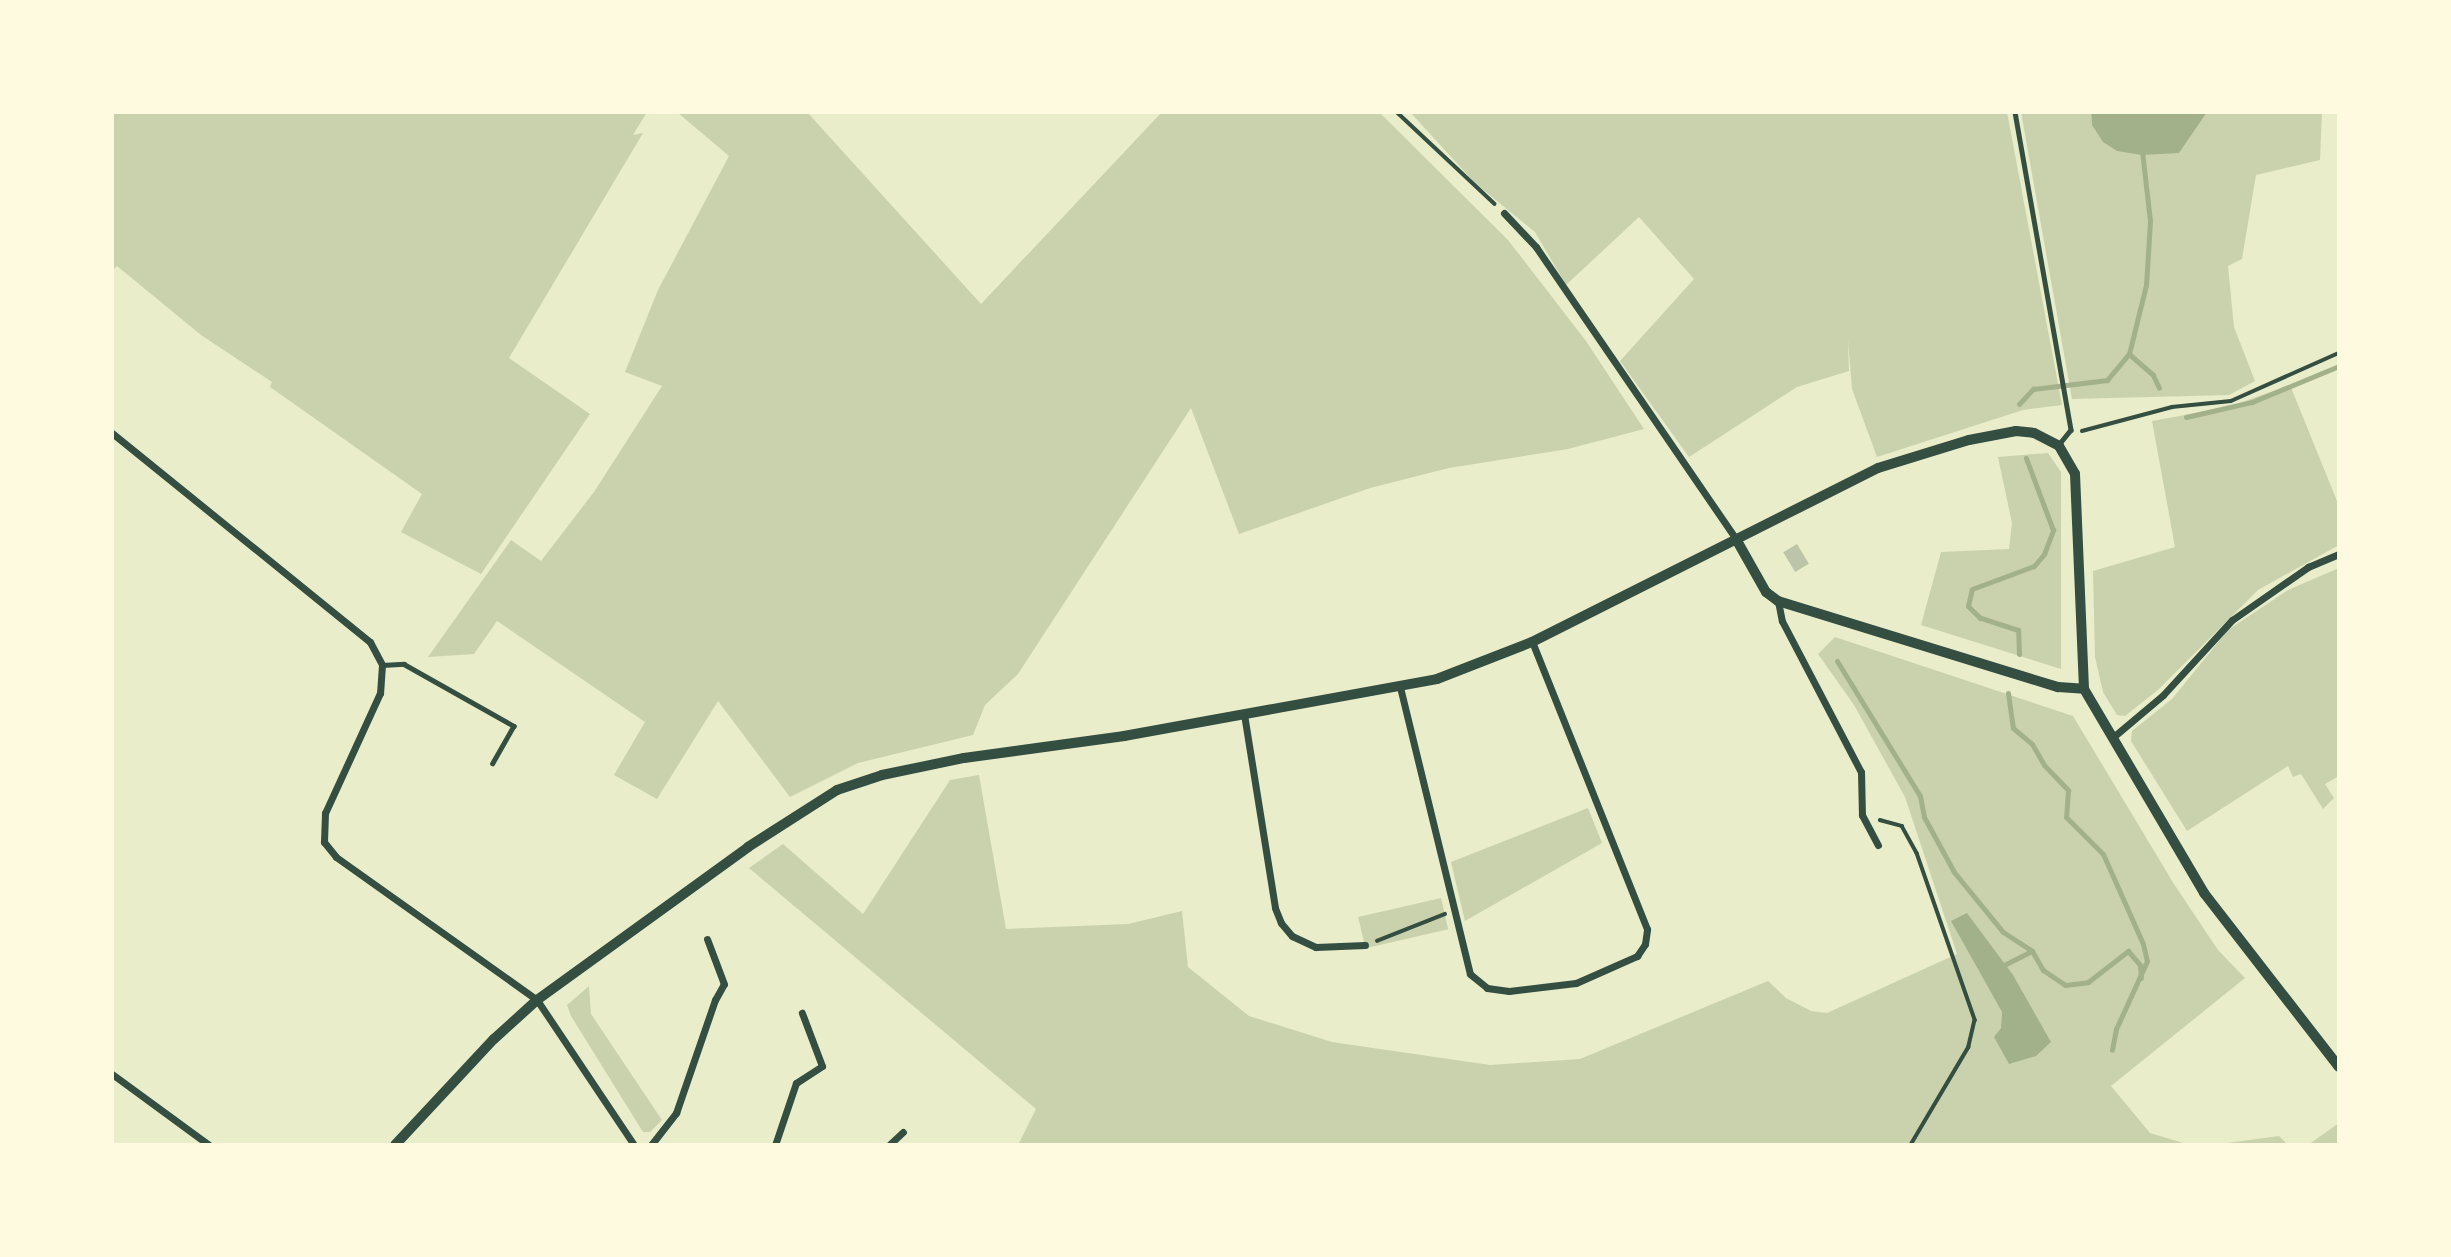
<!DOCTYPE html>
<html>
<head>
<meta charset="utf-8">
<style>
	body { margin:0 }
	#map { position:relative; width:2451px; height:1257px; overflow:hidden; background:#e9edc9; font-family:"Varela Round",sans-serif }
	div>[style] { position:absolute }
	.green>* { inset:0; background:#cad2ad; transform-origin:0 0 }
	.water>* { inset:0; background:#a3b18a }
	.stream>* { height:5px; margin:-2.5px; padding:0 2.5px; transform-origin:2.5px; border-radius:2.5px; background:#a3b18a }
	.building>* { inset:0; background:#bcc5a7; transform-origin:0 0 }
	.path>* { height:3.5px; margin:-1.75px; padding:0 1.75px; transform-origin:1.75px; border-radius:1.75px; background:#344e41 }
	.service>* { height:4.5px; margin:-2.25px; padding:0 2.25px; transform-origin:2.25px; border-radius:2.25px; background:#344e41 }
	.minor>* { height:7px; margin:-3.5px; padding:0 3.5px; transform-origin:3.5px; border-radius:3.5px; background:#344e41 }
	.tertiary>* { height:10px; margin:-5px; padding:0 5px; transform-origin:5px; border-radius:5px; background:#344e41 }
	span { translate:-50% -50%; white-space:nowrap; text-align:center; line-height:1.15; -webkit-text-stroke:6px #fefae0; paint-order:stroke }
	.frame { position:absolute; inset:0; border:114px solid #fefae0; pointer-events:none }
</style>
</head>
<body>
<div id="map">
	<div class="green">
		<i style="clip-path:polygon(112px 112px,647px 112px,633px 135px,643px 133px,509px 358px,590px 414px,481px 574px,401px 532px,422px 494px,270px 387px,272px 382px,201px 335px,117px 266px,112px 271px)"></i>
		<i style="clip-path:polygon(677px 112px,807px 112px,981px 304px,1162px 112px,1379px 112px,1508px 240px,1586px 341px,1644px 429px,1568px 449px,1449px 468px,1370px 488px,1239px 534px,1191px 408px,1018px 674px,985px 705px,973px 735px,858px 763px,790px 797px,718px 701px,657px 799px,614px 775px,645px 722px,497px 621px,474px 654px,428px 657px,511px 540px,541px 561px,594px 492px,662px 386px,625px 372px,658px 290px,729px 156px)"></i>
		<i style="clip-path:polygon(1410px 112px,2007px 112px,2062px 405px,2023px 410px,1877px 457px,1852px 389px,1848px 340px,1849px 371px,1797px 387px,1689px 457px,1620px 361px,1694px 279px,1639px 217px,1566px 285px,1535px 232px,1475px 183px)"></i>
		<i style="clip-path:polygon(2021px 112px,2091px 112px,2092px 125px,2206px 112px,2322px 112px,2320px 160px,2256px 175px,2242px 259px,2228px 266px,2234px 327px,2255px 381px,2229px 395px,2072px 399px)"></i>
		<i style="clip-path:polygon(2290px 385px,2339px 506px,2339px 545px,2258px 590px,2159px 689px,2125px 716px,2117px 715px,2103px 692px,2095px 657px,2093px 571px,2175px 547px,2152px 421px,2228px 407px)"></i>
		<i style="clip-path:polygon(2048px 453px,2061px 472px,2061px 669px,1921px 625px,1941px 552px,2009px 549px,2012px 523px,1998px 457px)"></i>
		<i style="clip-path:polygon(2339px 568px,2339px 776px,2325px 784px,2334px 798px,2323px 809px,2301px 774px,2293px 777px,2288px 766px,2187px 831px,2131px 741px,2132px 731px,2172px 699px,2228px 630px,2288px 590px)"></i>
		<i style="clip-path:polygon(1835px 637px,2073px 716px,2174px 884px,2218px 950px,2245px 978px,2111px 1086px,2150px 1133px,2190px 1145px,1018px 1145px,1036px 1109px,749px 868px,783px 844px,863px 914px,950px 780px,979px 775px,1006px 929px,1128px 924px,1182px 911px,1188px 967px,1249px 1016px,1332px 1042px,1490px 1065px,1580px 1059px,1768px 981px,1786px 998px,1811px 1011px,1827px 1013px,1957px 954px,1905px 797px,1854px 705px,1818px 654px)"></i>
		<i style="clip-path:polygon(1588px 808px,1602px 843px,1465px 921px,1451px 862px)"></i>
		<i style="left:1441px;top:898px;width:32px;height:85px;rotate:77deg"></i>
		<i style="clip-path:polygon(589px 986px,591px 1014px,662px 1120px,650px 1132px,643px 1132px,571px 1016px,567px 1005px)"></i>
		<i style="clip-path:polygon(2339px 1123px,2339px 1145px,2308px 1145px)"></i>
		<i style="clip-path:polygon(2279px 1136px,2288px 1145px,2212px 1145px)"></i>
	</div>
	<div class="water">
		<i style="clip-path:polygon(2091px 112px,2207px 112px,2179px 153px,2142px 155px,2117px 151px,2103px 142px,2092px 125px)"></i>
		<i style="clip-path:polygon(1967px 913px,2013px 975px,2051px 1042px,2036px 1056px,2009px 1064px,1994px 1037px,2001px 1028px,2002px 1012px,1951px 921px)"></i>
	</div>
	<div class="stream">
		<i style="left:2129px;top:354px;width:32px;rotate:41deg"></i>
		<i style="left:2153px;top:375px;width:14px;rotate:65deg"></i>
		<i style="left:2019px;top:404px;width:21px;rotate:-47deg"></i>
		<i style="left:2033px;top:389px;width:75px;rotate:-6.9deg"></i>
		<i style="left:2107px;top:380px;width:34px;rotate:-50deg"></i>
		<i style="left:2129px;top:354px;width:71px;rotate:-76.2deg"></i>
		<i style="left:2146px;top:285px;width:64px;rotate:-86.4deg"></i>
		<i style="left:2150px;top:221px;width:70px;rotate:-96.5deg"></i>
		<i style="left:2186px;top:417px;width:68px;rotate:-12.8deg"></i>
		<i style="left:2252px;top:402px;width:94px;rotate:-22.5deg"></i>
		<i style="left:2019px;top:654px;width:24px;rotate:-92deg"></i>
		<i style="left:2018px;top:630px;width:40px;rotate:-162deg"></i>
		<i style="left:1980px;top:618px;width:17px;rotate:-135deg"></i>
		<i style="left:1968px;top:606px;width:17px;rotate:-77deg"></i>
		<i style="left:1972px;top:589px;width:66px;rotate:-20.4deg"></i>
		<i style="left:2034px;top:566px;width:16px;rotate:-50deg"></i>
		<i style="left:2044px;top:554px;width:26px;rotate:-69deg"></i>
		<i style="left:2053px;top:530px;width:77px;rotate:-110.6deg"></i>
		<i style="left:1837px;top:661px;width:158px;rotate:58.4deg"></i>
		<i style="left:1920px;top:796px;width:21px;rotate:79deg"></i>
		<i style="left:1924px;top:817px;width:63px;rotate:61.4deg"></i>
		<i style="left:1954px;top:872px;width:77px;rotate:50.8deg"></i>
		<i style="left:2003px;top:932px;width:35px;rotate:33deg"></i>
		<i style="left:2032px;top:951px;width:22px;rotate:60deg"></i>
		<i style="left:2043px;top:970px;width:27px;rotate:34deg"></i>
		<i style="left:2065px;top:985px;width:23px;rotate:-7deg"></i>
		<i style="left:2088px;top:982px;width:51px;rotate:-37.8deg"></i>
		<i style="left:2128px;top:951px;width:18px;rotate:49deg"></i>
		<i style="left:2140px;top:965px;width:13px;rotate:86deg"></i>
		<i style="left:2008px;top:693px;width:35px;rotate:82deg"></i>
		<i style="left:2013px;top:728px;width:25px;rotate:40deg"></i>
		<i style="left:2032px;top:744px;width:24px;rotate:60deg"></i>
		<i style="left:2044px;top:765px;width:35px;rotate:46deg"></i>
		<i style="left:2068px;top:790px;width:27px;rotate:94deg"></i>
		<i style="left:2066px;top:817px;width:52px;rotate:45deg"></i>
		<i style="left:2103px;top:854px;width:98px;rotate:66deg"></i>
		<i style="left:2143px;top:944px;width:17px;rotate:77deg"></i>
		<i style="left:2147px;top:961px;width:75px;rotate:114.5deg"></i>
		<i style="left:2116px;top:1029px;width:21px;rotate:101deg"></i>
		<i style="left:2004px;top:965px;width:31px;rotate:-27deg"></i>
	</div>
	<div class="building">
		<i style="left:1797px;top:544px;width:23px;height:16px;rotate:59deg"></i>
	</div>
	<div class="path">
		<i style="left:1397px;top:112px;width:134px;rotate:43.2deg"></i>
		<i style="left:2082px;top:431px;width:93px;rotate:-14.9deg"></i>
		<i style="left:2172px;top:407px;width:59px;rotate:-5.8deg"></i>
		<i style="left:2231px;top:401px;width:118px;rotate:-24deg"></i>
		<i style="left:1880px;top:820px;width:23px;rotate:15deg"></i>
		<i style="left:1902px;top:826px;width:31px;rotate:61deg"></i>
		<i style="left:1917px;top:853px;width:177px;rotate:70.8deg"></i>
		<i style="left:1975px;top:1020px;width:28px;rotate:103deg"></i>
		<i style="left:1969px;top:1047px;width:114px;rotate:120.6deg"></i>
		<i style="left:1377px;top:941px;width:73px;rotate:-21.7deg"></i>
	</div>
	<div class="service">
		<i style="left:2015px;top:112px;width:323px;rotate:80deg"></i>
		<i style="left:2071px;top:430px;width:19px;rotate:129deg"></i>
		<i style="left:382px;top:665px;width:22px;rotate:-3deg"></i>
		<i style="left:404px;top:664px;width:126px;rotate:29.4deg"></i>
		<i style="left:514px;top:726px;width:43px;rotate:119.6deg"></i>
	</div>
	<div class="minor">
		<i style="left:1504px;top:213px;width:47px;rotate:46.7deg"></i>
		<i style="left:1536px;top:247px;width:354px;rotate:55.6deg"></i>
		<i style="left:112px;top:433px;width:332px;rotate:39deg"></i>
		<i style="left:370px;top:642px;width:26px;rotate:62deg"></i>
		<i style="left:382px;top:665px;width:28px;rotate:94deg"></i>
		<i style="left:380px;top:693px;width:132px;rotate:114.6deg"></i>
		<i style="left:325px;top:813px;width:29px;rotate:92deg"></i>
		<i style="left:324px;top:842px;width:19px;rotate:51deg"></i>
		<i style="left:336px;top:857px;width:247px;rotate:35.4deg"></i>
		<i style="left:537px;top:1000px;width:174px;rotate:56.2deg"></i>
		<i style="left:1778px;top:601px;width:20px;rotate:79deg"></i>
		<i style="left:1782px;top:621px;width:170px;rotate:62.4deg"></i>
		<i style="left:1861px;top:772px;width:43px;rotate:88.7deg"></i>
		<i style="left:1862px;top:815px;width:34px;rotate:62deg"></i>
		<i style="left:1400px;top:687px;width:295px;rotate:76.3deg"></i>
		<i style="left:1470px;top:974px;width:22px;rotate:39deg"></i>
		<i style="left:1487px;top:988px;width:22px;rotate:8deg"></i>
		<i style="left:1509px;top:991px;width:67px;rotate:-6.8deg"></i>
		<i style="left:1576px;top:983px;width:67px;rotate:-23.9deg"></i>
		<i style="left:1637px;top:956px;width:14px;rotate:-56deg"></i>
		<i style="left:1645px;top:944px;width:15px;rotate:-82deg"></i>
		<i style="left:1647px;top:929px;width:309px;rotate:-111.8deg"></i>
		<i style="left:1244px;top:714px;width:196px;rotate:80.9deg"></i>
		<i style="left:1275px;top:908px;width:16px;rotate:68deg"></i>
		<i style="left:1281px;top:923px;width:17px;rotate:50deg"></i>
		<i style="left:1292px;top:936px;width:26px;rotate:25deg"></i>
		<i style="left:1316px;top:947px;width:49px;rotate:-2.3deg"></i>
		<i style="left:2112px;top:738px;width:67px;rotate:-40.1deg"></i>
		<i style="left:2163px;top:695px;width:102px;rotate:-47.4deg"></i>
		<i style="left:2232px;top:620px;width:93px;rotate:-34.9deg"></i>
		<i style="left:2308px;top:567px;width:34px;rotate:-23deg"></i>
		<i style="left:112px;top:1074px;width:120px;rotate:36.2deg"></i>
		<i style="left:651px;top:1145px;width:41px;rotate:-52deg"></i>
		<i style="left:676px;top:1113px;width:120px;rotate:-71deg"></i>
		<i style="left:715px;top:1000px;width:18px;rotate:-61deg"></i>
		<i style="left:724px;top:984px;width:48px;rotate:-110.7deg"></i>
		<i style="left:775px;top:1145px;width:65px;rotate:-71.3deg"></i>
		<i style="left:796px;top:1083px;width:31px;rotate:-33deg"></i>
		<i style="left:822px;top:1066px;width:57px;rotate:-110.7deg"></i>
		<i style="left:889px;top:1145px;width:19px;rotate:-43deg"></i>
	</div>
	<div class="tertiary">
		<i style="left:1736px;top:539px;width:61px;rotate:60.5deg"></i>
		<i style="left:1766px;top:592px;width:15px;rotate:37deg"></i>
		<i style="left:1778px;top:601px;width:293px;rotate:17.1deg"></i>
		<i style="left:2058px;top:687px;width:26px;rotate:4deg"></i>
		<i style="left:395px;top:1145px;width:145px;rotate:-47deg"></i>
		<i style="left:494px;top:1039px;width:58px;rotate:-42.2deg"></i>
		<i style="left:537px;top:1000px;width:261px;rotate:-35.9deg"></i>
		<i style="left:748px;top:847px;width:106px;rotate:-32.6deg"></i>
		<i style="left:837px;top:790px;width:47px;rotate:-18.4deg"></i>
		<i style="left:882px;top:775px;width:84px;rotate:-11.7deg"></i>
		<i style="left:964px;top:758px;width:162px;rotate:-7.8deg"></i>
		<i style="left:1124px;top:736px;width:318px;rotate:-10.3deg"></i>
		<i style="left:1437px;top:679px;width:102px;rotate:-21.3deg"></i>
		<i style="left:1532px;top:642px;width:387px;rotate:-26.7deg"></i>
		<i style="left:1878px;top:468px;width:95px;rotate:-17.1deg"></i>
		<i style="left:1969px;top:440px;width:48px;rotate:-10.8deg"></i>
		<i style="left:2016px;top:431px;width:18px;rotate:6deg"></i>
		<i style="left:2034px;top:433px;width:28px;rotate:27deg"></i>
		<i style="left:2059px;top:446px;width:32px;rotate:60deg"></i>
		<i style="left:2075px;top:474px;width:215px;rotate:87.6deg"></i>
		<i style="left:2084px;top:689px;width:237px;rotate:59.5deg"></i>
		<i style="left:2204px;top:893px;width:220px;rotate:52.2deg"></i>
	</div>
	<div class="frame"></div>
</div>
</body>
</html>
